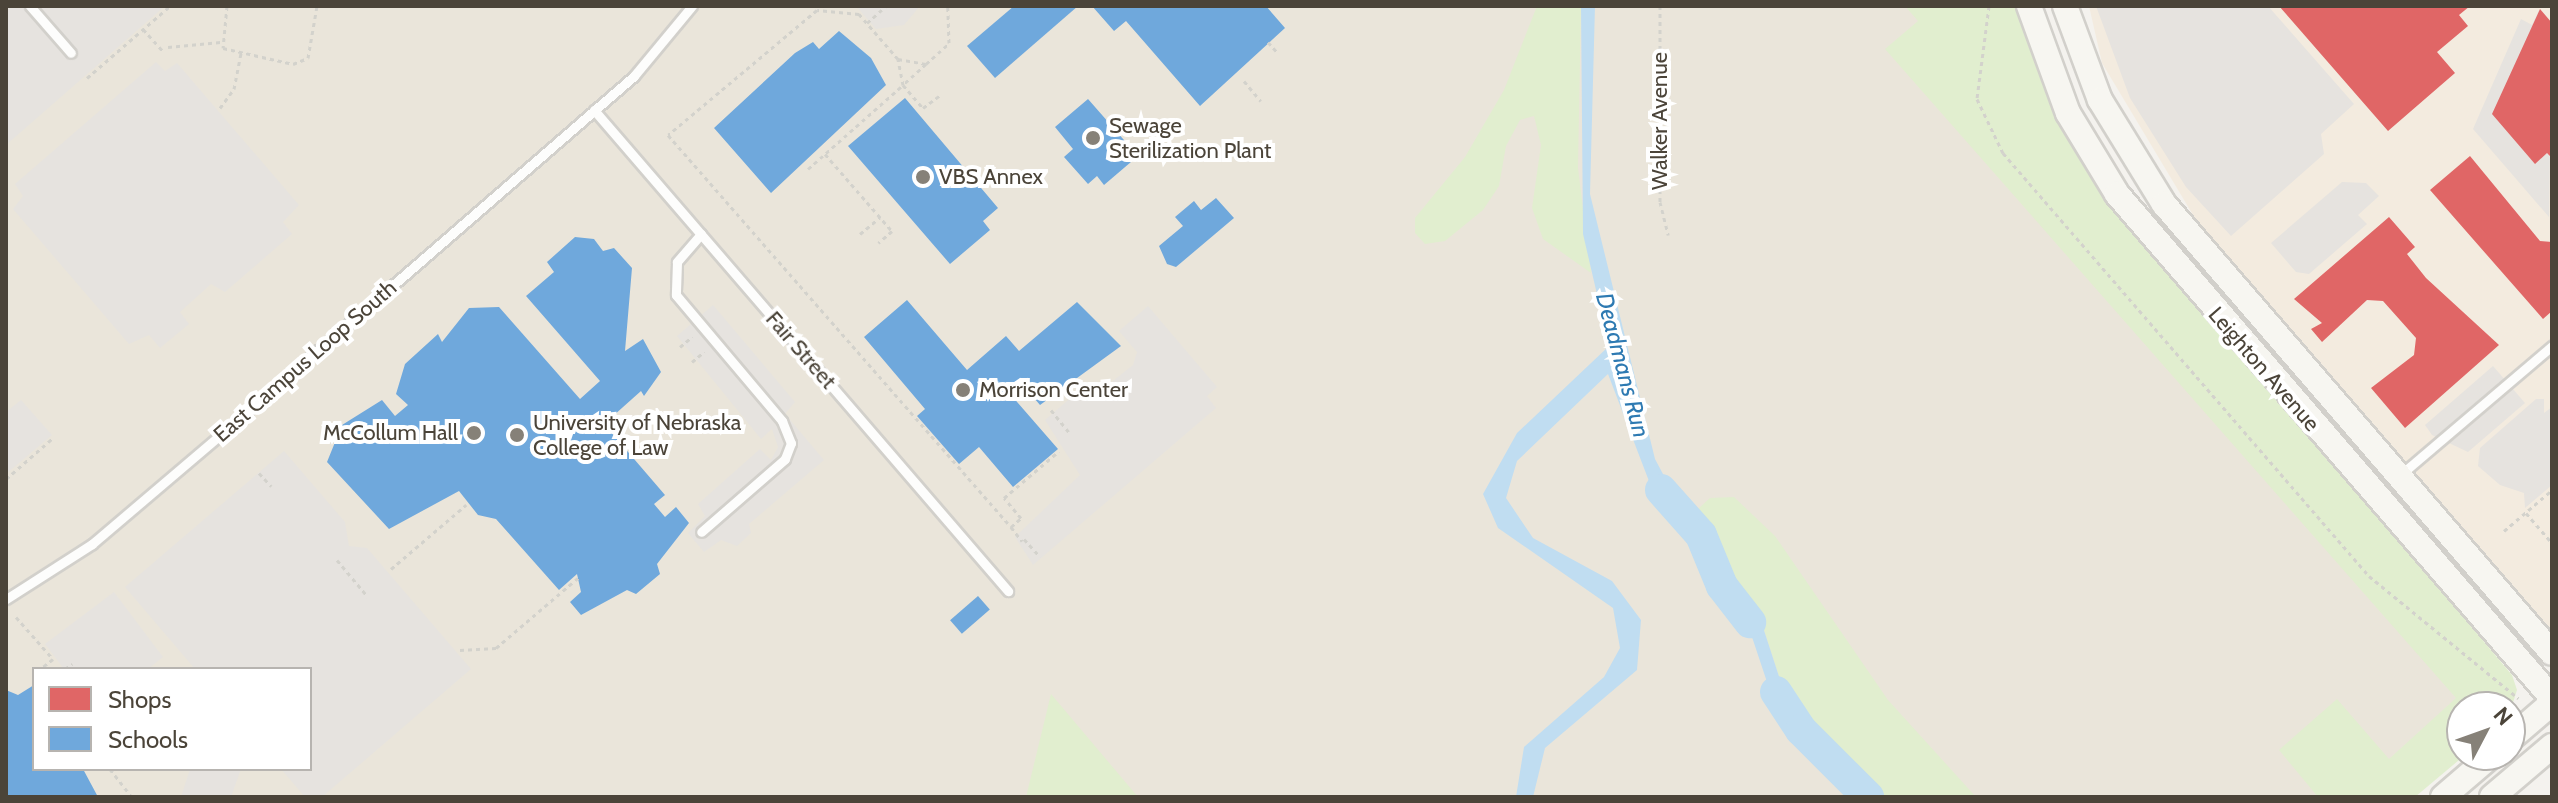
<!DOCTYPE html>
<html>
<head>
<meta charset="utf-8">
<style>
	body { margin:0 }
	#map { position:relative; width:2558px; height:803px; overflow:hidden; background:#f4f2ee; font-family:Cabin,sans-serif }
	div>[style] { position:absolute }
	.commercial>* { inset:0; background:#f3ebdf }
	.education>* { inset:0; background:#eae5da }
	.green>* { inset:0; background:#e1eecf }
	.parking>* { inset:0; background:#e6e3df }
	.water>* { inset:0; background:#c0ddf1 }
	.shops>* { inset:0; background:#e06666 }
	.schools>* { inset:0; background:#6fa8dc; transform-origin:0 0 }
	.river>* { height:32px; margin:-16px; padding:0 16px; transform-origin:16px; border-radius:16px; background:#c0ddf1 }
	.path>* { height:3px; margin-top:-1.5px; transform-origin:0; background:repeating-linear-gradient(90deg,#d3d2cc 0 4px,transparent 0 8px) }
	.roads { filter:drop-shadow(2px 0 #d2d0cb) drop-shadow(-2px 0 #d2d0cb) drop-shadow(0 2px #d2d0cb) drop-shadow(0 -2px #d2d0cb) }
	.service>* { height:9px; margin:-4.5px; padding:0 4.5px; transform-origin:4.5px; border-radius:4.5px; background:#fdfdfc }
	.secondary>* { height:24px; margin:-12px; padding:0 12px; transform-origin:12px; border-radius:12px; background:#f7f6f1 }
	.dots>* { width:22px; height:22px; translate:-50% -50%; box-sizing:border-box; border:4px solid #fff; border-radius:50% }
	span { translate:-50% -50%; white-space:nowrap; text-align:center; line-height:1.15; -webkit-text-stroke:8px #fff; paint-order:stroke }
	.street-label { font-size:22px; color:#4b4439 }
	.poi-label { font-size:22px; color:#4b4439 }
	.left { translate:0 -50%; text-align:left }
	.right { translate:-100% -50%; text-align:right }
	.water-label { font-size:24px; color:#2e7ab2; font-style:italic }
	.frame { position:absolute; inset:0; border:8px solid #4b4439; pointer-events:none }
	.legend { position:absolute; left:32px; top:667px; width:280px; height:104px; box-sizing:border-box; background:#fff; border:2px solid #b7b4b0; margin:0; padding:10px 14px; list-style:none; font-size:24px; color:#4b4439 }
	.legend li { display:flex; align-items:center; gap:16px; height:40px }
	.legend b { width:40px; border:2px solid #b7b4b0 }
	.north { position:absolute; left:2446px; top:691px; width:80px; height:80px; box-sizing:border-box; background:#fff; border:2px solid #b7b4b0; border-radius:50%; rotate:49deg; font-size:22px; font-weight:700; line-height:32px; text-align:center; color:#4b4439 }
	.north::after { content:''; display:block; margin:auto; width:28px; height:36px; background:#868178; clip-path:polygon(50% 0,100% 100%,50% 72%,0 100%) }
</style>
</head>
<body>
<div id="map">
	<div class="commercial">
		<i style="clip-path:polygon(2089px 6px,2552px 6px,2552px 633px,2199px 225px,2102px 63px)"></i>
	</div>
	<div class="education">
		<i style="clip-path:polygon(evenodd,6px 6px,1920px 6px,2469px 707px,2401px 797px,6px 797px,6px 6px,34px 669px,310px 669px,310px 769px,34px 769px,34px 669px)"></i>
	</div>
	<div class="green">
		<i style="clip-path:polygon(1537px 6px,1581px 6px,1578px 168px,1591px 273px,1543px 239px,1532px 208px,1541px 145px,1534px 116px,1520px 120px,1506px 146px,1499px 186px,1483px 210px,1445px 241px,1425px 244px,1415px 233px,1415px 218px,1465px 157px,1504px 90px)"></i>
		<i style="clip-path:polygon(1905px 6px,2020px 6px,2100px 186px,2512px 675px,2517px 690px,2510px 712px,2462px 707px,2465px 755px,2415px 797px,2318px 797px,2279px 750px,2337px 699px,2389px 759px,2456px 698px,1885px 49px,1918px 21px)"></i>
		<i style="clip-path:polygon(1734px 497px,1775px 536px,1888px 700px,1976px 797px,1875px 797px,1788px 704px,1759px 615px,1687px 519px,1710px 498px)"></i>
		<i style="clip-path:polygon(1051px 694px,1138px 797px,1026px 797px)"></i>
	</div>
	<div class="parking">
		<i style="clip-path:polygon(6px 6px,165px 6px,6px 145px)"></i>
		<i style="clip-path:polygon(856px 6px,920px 6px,904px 25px,876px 29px)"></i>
		<i style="clip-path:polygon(2096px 6px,2268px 6px,2354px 104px,2321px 134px,2324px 154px,2231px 236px,2186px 187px,2130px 98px)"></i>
		<i style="clip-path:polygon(2539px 10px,2552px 25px,2549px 217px,2473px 129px,2521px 19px,2532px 25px)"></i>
		<i style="clip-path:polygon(156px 62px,165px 71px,177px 63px,299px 205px,283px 222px,292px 234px,225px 292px,211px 284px,180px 312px,189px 324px,160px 348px,149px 335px,129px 344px,13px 209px,23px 196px,15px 184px)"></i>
		<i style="clip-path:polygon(2342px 182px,2366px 183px,2379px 196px,2358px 215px,2367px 224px,2309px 274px,2296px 272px,2271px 243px)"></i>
		<i style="clip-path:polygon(713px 305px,795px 402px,785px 414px,824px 460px,749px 524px,751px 533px,737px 546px,721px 540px,704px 552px,688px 533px,705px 516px,698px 504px,760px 449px,771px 460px,778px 447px,772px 429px,761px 439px,677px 336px)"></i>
		<i style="clip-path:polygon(1148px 306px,1217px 387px,1207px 396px,1216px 408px,1033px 565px,1015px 537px,1080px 475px,1045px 420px,1088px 383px,1099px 392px,1133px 365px,1137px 352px,1119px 331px)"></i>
		<i style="clip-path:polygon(2493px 366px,2525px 403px,2468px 452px,2432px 435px,2425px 425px)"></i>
		<i style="clip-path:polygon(2536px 399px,2544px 399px,2544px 413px,2552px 407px,2552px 485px,2525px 508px,2524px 493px,2500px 485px,2478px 466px,2480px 448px)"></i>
		<i style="clip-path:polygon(21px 400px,52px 435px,6px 474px,6px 412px)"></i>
		<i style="clip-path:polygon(284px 451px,345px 522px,349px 546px,367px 548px,471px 669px,322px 797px,305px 797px,281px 769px,310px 769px,310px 669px,195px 669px,125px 587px)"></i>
		<i style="clip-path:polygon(114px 592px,163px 657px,148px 669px,64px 669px,45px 644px)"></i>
		<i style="clip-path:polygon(190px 769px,241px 769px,231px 797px,181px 797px)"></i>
	</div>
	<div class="water">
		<i style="clip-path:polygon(1581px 6px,1595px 6px,1590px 194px,1655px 459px,1688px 521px,1759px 615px,1788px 704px,1875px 797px,1862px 797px,1774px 703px,1747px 622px,1652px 489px,1608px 374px,1517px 461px,1506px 498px,1533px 538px,1612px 581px,1641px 620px,1637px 670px,1545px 748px,1533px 797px,1516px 797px,1524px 747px,1604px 677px,1620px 648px,1613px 608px,1498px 528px,1483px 494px,1517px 433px,1609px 346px,1583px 234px)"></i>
	</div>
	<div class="shops">
		<i style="clip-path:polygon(2279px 6px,2470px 6px,2459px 15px,2468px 26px,2437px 52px,2455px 73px,2388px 131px)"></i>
		<i style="clip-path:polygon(2540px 9px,2552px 23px,2552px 158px,2547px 153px,2535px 164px,2492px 114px)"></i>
		<i style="clip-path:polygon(2470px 156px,2540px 241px,2552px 242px,2552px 311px,2543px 319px,2430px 190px)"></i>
		<i style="clip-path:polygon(2389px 217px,2415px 247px,2407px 254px,2426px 278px,2499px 345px,2405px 428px,2371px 388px,2414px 355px,2416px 338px,2383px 301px,2367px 300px,2322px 342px,2311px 329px,2322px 323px,2294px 299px)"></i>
	</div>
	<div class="schools">
		<i style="clip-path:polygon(1014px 6px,1078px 6px,995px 78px,967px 46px)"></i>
		<i style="clip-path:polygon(1092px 6px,1266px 6px,1285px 28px,1200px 106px,1126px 21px,1114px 31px)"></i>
		<i style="clip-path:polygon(839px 31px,871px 58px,886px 85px,771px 193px,714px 128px,795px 53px,813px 42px,819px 49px)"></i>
		<i style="clip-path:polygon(905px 98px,998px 208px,983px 221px,990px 230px,950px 264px,848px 146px)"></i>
		<i style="clip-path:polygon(1088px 99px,1138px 156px,1104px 185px,1097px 176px,1088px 184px,1064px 157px,1073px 149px,1055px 127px)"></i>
		<i style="clip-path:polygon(1216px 198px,1234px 218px,1176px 267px,1167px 264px,1159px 246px,1183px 226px,1175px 217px,1194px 201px,1201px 210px)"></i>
		<i style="clip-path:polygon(575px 237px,594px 239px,603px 251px,614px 248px,632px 268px,625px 351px,643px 339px,661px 372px,644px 396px,641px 391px,604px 424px,665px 495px,654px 504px,665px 517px,676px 507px,689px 523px,657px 564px,660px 574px,636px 594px,627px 590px,581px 615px,570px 602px,581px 592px,577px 574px,559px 590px,496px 519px,478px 515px,459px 491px,389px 529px,327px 462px,342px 425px,382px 400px,395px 416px,408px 405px,396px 394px,405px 364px,438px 334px,442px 342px,469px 308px,499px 307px,580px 399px,600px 381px,526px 296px,554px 272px,547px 262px)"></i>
		<i style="clip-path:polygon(907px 300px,967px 370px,1006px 336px,1019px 351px,1077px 302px,1121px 346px,1040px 405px,1023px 385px,1011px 395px,1058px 449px,1013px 487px,979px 447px,959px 464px,917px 416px,925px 409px,864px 337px)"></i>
		<i style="left:978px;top:596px;width:18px;height:37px;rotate:49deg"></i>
		<i style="clip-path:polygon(34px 685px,34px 769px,83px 769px,98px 797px,6px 797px,6px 690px,18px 695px)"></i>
	</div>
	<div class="river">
		<i style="left:1661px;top:490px;width:60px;rotate:48.4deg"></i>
		<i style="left:1701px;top:535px;width:55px;rotate:67.6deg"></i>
		<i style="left:1722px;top:586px;width:46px;rotate:52.1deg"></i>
		<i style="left:1776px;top:692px;width:45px;rotate:56.7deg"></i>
		<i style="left:1801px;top:730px;width:95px;rotate:45deg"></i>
	</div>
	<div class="path">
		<i style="left:227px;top:6px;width:42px;rotate:95.4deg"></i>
		<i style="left:223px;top:48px;width:72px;rotate:12.9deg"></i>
		<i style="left:293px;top:64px;width:16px;rotate:-22deg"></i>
		<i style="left:308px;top:58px;width:53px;rotate:-80.2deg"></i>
		<i style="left:1660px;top:6px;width:196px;rotate:90deg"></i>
		<i style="left:1660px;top:202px;width:34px;rotate:76deg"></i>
		<i style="left:1989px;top:6px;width:94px;rotate:97.4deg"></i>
		<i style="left:1977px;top:99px;width:60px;rotate:64.3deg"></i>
		<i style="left:2003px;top:153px;width:559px;rotate:49.13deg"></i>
		<i style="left:2369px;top:576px;width:193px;rotate:39.3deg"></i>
		<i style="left:867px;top:23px;width:25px;rotate:-42deg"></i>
		<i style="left:143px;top:29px;width:30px;rotate:48deg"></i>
		<i style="left:1268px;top:42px;width:15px;rotate:48deg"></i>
		<i style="left:168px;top:47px;width:53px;rotate:-5.4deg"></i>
		<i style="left:898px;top:59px;width:28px;rotate:10deg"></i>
		<i style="left:926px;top:64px;width:31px;rotate:-42deg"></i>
		<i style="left:949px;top:43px;width:37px;rotate:-92deg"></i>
		<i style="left:926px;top:64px;width:31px;rotate:138deg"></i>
		<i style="left:903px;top:85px;width:30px;rotate:49deg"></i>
		<i style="left:923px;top:108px;width:21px;rotate:-37deg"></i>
		<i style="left:87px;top:78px;width:110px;rotate:-40.9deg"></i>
		<i style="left:1244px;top:81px;width:26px;rotate:50deg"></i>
		<i style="left:220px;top:108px;width:24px;rotate:-54deg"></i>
		<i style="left:234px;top:89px;width:37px;rotate:-79deg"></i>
		<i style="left:825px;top:154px;width:102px;rotate:49deg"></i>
		<i style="left:892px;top:231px;width:18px;rotate:139deg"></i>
		<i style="left:808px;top:169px;width:127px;rotate:-41.5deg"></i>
		<i style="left:903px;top:85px;width:26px;rotate:-101deg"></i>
		<i style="left:898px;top:59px;width:60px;rotate:-130.9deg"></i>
		<i style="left:859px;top:14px;width:42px;rotate:-174.6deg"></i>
		<i style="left:817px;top:10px;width:194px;rotate:140deg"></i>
		<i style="left:668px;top:135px;width:521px;rotate:48.81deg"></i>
		<i style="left:1011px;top:527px;width:13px;rotate:-42deg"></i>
		<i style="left:1021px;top:518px;width:26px;rotate:-130deg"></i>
		<i style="left:1004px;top:498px;width:72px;rotate:-40.5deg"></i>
		<i style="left:860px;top:234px;width:26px;rotate:-40deg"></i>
		<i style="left:680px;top:347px;width:16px;rotate:-40deg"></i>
		<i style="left:692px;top:362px;width:16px;rotate:-40deg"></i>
		<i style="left:1051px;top:410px;width:28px;rotate:51deg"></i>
		<i style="left:259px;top:473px;width:18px;rotate:47deg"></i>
		<i style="left:6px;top:479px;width:62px;rotate:-41.1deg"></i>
		<i style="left:2526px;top:513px;width:40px;rotate:49deg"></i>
		<i style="left:1011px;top:527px;width:18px;rotate:52deg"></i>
		<i style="left:2504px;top:531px;width:63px;rotate:-40.5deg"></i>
		<i style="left:1024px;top:539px;width:24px;rotate:48deg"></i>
		<i style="left:337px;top:560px;width:48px;rotate:50deg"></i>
		<i style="left:391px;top:569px;width:99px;rotate:-40.5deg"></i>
		<i style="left:16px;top:617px;width:56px;rotate:48.6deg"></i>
		<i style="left:53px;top:659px;width:16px;rotate:142deg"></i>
		<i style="left:460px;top:650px;width:36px;rotate:-3deg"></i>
		<i style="left:496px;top:648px;width:109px;rotate:-40.5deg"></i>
		<i style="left:65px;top:669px;width:9px;rotate:-36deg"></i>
		<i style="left:110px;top:769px;width:36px;rotate:52deg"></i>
	</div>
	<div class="roads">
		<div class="service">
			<i style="left:30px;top:6px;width:62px;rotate:48.9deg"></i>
			<i style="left:594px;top:110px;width:635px;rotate:49.28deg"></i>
			<i style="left:701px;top:234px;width:37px;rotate:131deg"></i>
			<i style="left:677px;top:262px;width:33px;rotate:92deg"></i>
			<i style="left:676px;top:295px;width:165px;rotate:49.9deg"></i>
			<i style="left:782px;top:421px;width:24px;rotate:68deg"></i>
			<i style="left:791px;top:443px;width:17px;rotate:111deg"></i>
			<i style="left:785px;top:459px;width:111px;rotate:139deg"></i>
			<i style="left:2399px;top:476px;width:201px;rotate:-40.4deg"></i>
			<i style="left:6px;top:599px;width:102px;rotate:-32.6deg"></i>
			<i style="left:92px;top:544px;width:196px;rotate:-40.4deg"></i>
			<i style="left:241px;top:417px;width:520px;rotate:-40.95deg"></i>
			<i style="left:634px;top:76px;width:91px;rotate:-50.4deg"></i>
		</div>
		<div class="secondary">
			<i style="left:2029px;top:6px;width:114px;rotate:70deg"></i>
			<i style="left:2068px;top:113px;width:95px;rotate:58.8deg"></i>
			<i style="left:2117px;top:194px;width:666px;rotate:49.2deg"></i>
			<i style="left:2065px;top:6px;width:100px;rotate:69.6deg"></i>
			<i style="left:2100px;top:100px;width:122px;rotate:58.4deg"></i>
			<i style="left:2164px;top:204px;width:593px;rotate:49.17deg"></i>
			<i style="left:2510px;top:739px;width:55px;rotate:-40.6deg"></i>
			<i style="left:2443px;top:797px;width:65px;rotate:-40.6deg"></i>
			<i style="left:2492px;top:797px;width:79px;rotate:-40.4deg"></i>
		</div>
	</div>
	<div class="dots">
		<i style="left:1093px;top:138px;background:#868178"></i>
		<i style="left:923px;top:177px;background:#868178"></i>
		<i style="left:963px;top:390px;background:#868178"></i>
		<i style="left:474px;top:433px;background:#868178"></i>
		<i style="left:517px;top:435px;background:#868178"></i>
	</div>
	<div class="street-label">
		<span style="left:1660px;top:121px;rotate:-90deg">Walker Avenue</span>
		<span style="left:801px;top:350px;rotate:49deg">Fair Street</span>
		<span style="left:305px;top:361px;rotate:-41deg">East Campus Loop South</span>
		<span style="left:2264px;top:369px;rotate:49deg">Leighton Avenue</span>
	</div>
	<div class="poi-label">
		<span class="left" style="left:1109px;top:138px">Sewage<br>Sterilization Plant</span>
		<span class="left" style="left:939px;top:177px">VBS Annex</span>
		<span class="left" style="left:979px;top:390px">Morrison Center</span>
		<span class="left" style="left:533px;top:435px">University of Nebraska<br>College of Law</span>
		<span class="right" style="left:458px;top:433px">McCollum Hall</span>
	</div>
	<div class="water-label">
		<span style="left:1623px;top:365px;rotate:75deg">Deadmans Run</span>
	</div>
	<div class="frame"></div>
	<ul class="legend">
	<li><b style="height:22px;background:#e06666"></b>Shops</li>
	<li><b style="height:22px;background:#6fa8dc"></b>Schools</li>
	</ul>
	<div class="north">N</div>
</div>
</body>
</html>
